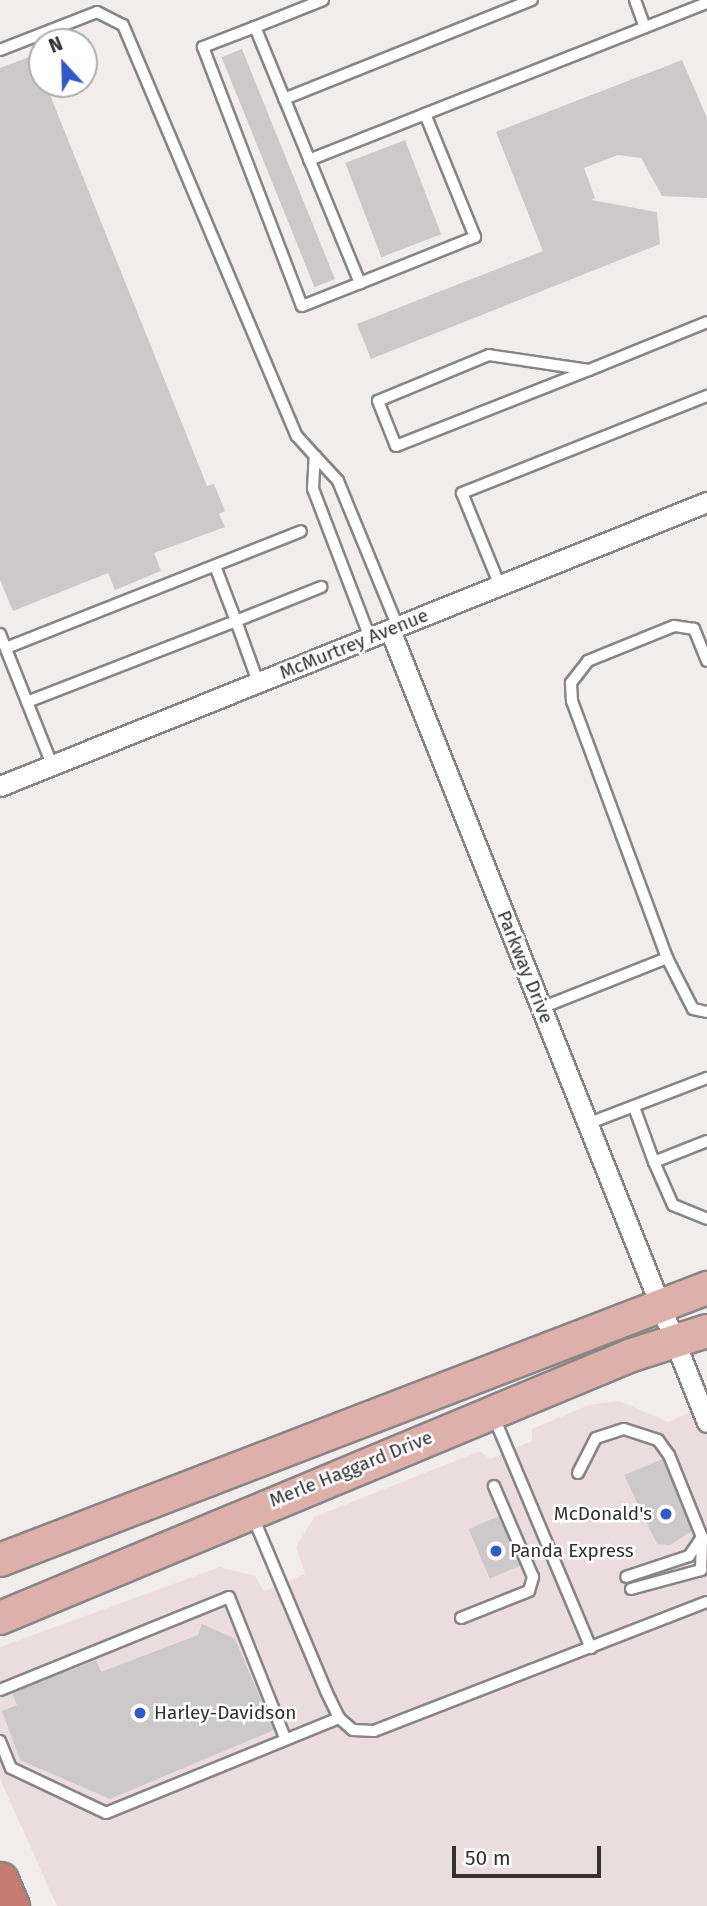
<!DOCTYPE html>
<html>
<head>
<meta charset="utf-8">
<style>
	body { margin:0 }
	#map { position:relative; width:707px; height:1906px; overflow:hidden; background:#f2eded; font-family:"Fira Sans",sans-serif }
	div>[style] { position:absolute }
	.built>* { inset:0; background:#ebdddf }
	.building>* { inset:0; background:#cdc9cb; transform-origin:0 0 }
	.roads { filter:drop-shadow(2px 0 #898485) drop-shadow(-2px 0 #898485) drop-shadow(0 2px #898485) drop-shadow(0 -2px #898485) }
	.service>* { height:10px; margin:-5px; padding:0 5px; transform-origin:5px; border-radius:5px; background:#fff }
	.minor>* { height:19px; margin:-9.5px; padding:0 9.5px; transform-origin:9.5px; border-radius:9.5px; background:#fff }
	.primary>* { height:32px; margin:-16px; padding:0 16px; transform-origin:16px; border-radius:16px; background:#deb0aa }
	.motorway>* { height:35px; margin:-17.5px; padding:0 17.5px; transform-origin:17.5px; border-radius:17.5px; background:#c87b71 }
	.dots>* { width:19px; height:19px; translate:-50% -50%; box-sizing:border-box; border:4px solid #fff; border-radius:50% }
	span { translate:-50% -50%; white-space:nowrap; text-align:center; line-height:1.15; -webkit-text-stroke:5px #fff; paint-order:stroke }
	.street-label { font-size:19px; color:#333131 }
	.poi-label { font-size:19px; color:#333131 }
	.right { translate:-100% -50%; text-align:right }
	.left { translate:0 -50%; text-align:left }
	.north { position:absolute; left:28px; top:28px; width:70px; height:70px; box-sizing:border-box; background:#fff; border:2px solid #adadad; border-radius:50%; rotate:338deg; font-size:19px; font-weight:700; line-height:28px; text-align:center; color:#333131 }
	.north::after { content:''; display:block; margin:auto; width:24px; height:32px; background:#3359c9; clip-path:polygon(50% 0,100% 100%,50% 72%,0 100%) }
	.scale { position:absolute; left:452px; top:1846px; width:149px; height:32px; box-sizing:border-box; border:4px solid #333131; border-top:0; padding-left:9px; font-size:21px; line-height:24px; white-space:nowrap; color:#333131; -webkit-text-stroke:5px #fff; paint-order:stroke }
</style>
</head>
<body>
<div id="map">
	<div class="built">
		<i style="clip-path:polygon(619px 1401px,668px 1422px,707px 1405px,707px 1906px,57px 1906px,0 1779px,0 1647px,220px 1567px,255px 1576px,264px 1591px,305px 1574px,296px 1547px,314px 1517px,480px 1451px,490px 1459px,532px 1441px,532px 1429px,589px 1405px)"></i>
	</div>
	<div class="building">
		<i style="left:242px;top:49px;width:248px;height:22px;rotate:68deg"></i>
		<i style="clip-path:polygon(34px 55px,207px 486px,214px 484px,225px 511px,219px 514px,225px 527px,154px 553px,161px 571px,115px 590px,108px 573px,13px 611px,0 580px,0 68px)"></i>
		<i style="clip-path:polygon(682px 60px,707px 118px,707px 198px,662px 196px,641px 158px,618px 155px,584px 168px,595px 198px,591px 200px,657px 212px,660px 244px,371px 359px,357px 324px,543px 251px,496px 132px)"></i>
		<i style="left:405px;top:140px;width:101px;height:64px;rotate:69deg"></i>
		<i style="clip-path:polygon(663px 1459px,692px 1531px,670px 1545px,657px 1544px,624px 1475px)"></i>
		<i style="left:499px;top:1516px;width:54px;height:33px;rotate:67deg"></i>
		<i style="clip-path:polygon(202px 1624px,235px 1639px,274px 1730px,110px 1799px,20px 1760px,2px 1711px,17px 1705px,12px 1693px,96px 1660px,101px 1672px,198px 1635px)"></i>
	</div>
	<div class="roads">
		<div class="service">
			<i style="left:323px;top:0;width:73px;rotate:158.3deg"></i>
			<i style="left:255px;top:27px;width:277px;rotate:67.7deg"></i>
			<i style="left:360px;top:283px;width:124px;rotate:-21.8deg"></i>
			<i style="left:475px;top:237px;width:133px;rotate:-112.1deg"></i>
			<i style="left:425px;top:114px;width:303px;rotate:-21.5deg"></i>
			<i style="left:635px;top:0;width:29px;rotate:70deg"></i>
			<i style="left:255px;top:27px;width:56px;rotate:159deg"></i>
			<i style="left:203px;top:47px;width:277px;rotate:69.1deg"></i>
			<i style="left:302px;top:306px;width:62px;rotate:-21.6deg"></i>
			<i style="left:0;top:50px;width:104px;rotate:-21.4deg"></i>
			<i style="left:97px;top:12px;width:29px;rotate:27deg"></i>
			<i style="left:123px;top:25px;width:446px;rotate:67.1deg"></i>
			<i style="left:297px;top:436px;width:27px;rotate:48deg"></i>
			<i style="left:284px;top:99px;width:267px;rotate:-21.8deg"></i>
			<i style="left:309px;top:160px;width:125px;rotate:-21.6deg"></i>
			<i style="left:589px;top:370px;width:101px;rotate:-171.5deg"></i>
			<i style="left:489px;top:355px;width:120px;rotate:157.5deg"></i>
			<i style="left:378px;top:401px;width:48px;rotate:68.2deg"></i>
			<i style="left:396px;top:446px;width:207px;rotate:-21.5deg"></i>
			<i style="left:589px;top:370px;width:127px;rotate:-22.1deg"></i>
			<i style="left:215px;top:566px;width:59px;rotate:69.1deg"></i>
			<i style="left:236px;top:621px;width:92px;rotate:-21.8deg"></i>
			<i style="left:500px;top:586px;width:100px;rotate:-112.2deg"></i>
			<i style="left:462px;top:493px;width:264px;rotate:-21.6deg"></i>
			<i style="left:0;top:634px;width:141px;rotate:68.3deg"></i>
			<i style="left:370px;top:638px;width:160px;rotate:-110.9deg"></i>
			<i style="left:313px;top:489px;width:33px;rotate:-87deg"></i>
			<i style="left:315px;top:456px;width:34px;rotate:47deg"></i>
			<i style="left:338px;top:481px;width:158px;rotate:67.7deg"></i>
			<i style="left:6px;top:648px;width:317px;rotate:-21.6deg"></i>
			<i style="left:707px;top:661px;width:35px;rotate:-112deg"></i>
			<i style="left:694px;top:629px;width:20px;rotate:-171deg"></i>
			<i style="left:674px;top:626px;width:93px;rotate:157.9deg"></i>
			<i style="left:588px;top:661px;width:28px;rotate:128deg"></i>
			<i style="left:571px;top:683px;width:18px;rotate:87deg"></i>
			<i style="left:572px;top:701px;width:274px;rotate:69.7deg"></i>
			<i style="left:667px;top:958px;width:57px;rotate:63deg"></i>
			<i style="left:693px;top:1009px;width:14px;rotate:12deg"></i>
			<i style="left:27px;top:702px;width:224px;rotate:-21.2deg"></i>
			<i style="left:236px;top:621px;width:65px;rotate:70.2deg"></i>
			<i style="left:541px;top:1008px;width:136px;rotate:-21.6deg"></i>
			<i style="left:634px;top:1107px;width:59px;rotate:70deg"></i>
			<i style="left:654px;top:1162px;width:57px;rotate:-21.6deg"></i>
			<i style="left:587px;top:1124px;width:129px;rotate:-21deg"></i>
			<i style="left:654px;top:1162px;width:47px;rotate:66.2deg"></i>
			<i style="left:673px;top:1205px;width:37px;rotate:22deg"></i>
			<i style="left:493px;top:1415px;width:253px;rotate:67.2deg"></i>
			<i style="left:578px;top:1473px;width:39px;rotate:-63deg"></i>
			<i style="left:596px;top:1438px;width:29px;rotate:-18deg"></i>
			<i style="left:624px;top:1429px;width:36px;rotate:18deg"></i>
			<i style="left:658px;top:1440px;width:19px;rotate:54deg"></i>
			<i style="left:669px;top:1455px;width:88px;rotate:68.1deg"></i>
			<i style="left:702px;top:1537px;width:23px;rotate:124deg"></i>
			<i style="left:689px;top:1556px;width:66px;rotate:161.6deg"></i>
			<i style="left:253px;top:1517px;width:189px;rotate:67.2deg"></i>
			<i style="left:326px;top:1691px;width:30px;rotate:64deg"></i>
			<i style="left:339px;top:1718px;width:18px;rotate:41deg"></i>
			<i style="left:353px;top:1730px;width:21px;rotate:3deg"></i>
			<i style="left:374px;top:1731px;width:357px;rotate:-21.2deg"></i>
			<i style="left:631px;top:1589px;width:73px;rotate:-15.2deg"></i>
			<i style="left:701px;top:1570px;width:33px;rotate:-88deg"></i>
			<i style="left:461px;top:1618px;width:73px;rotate:-21.7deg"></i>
			<i style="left:529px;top:1591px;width:15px;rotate:-74deg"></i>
			<i style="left:533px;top:1577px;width:99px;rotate:-113.2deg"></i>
			<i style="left:0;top:1690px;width:247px;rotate:-22.1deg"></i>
			<i style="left:229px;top:1597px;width:152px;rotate:68.3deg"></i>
			<i style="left:0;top:1741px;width:29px;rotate:68deg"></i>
			<i style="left:11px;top:1768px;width:105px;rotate:25.3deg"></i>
			<i style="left:106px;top:1813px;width:252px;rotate:-22.2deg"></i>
		</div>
		<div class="minor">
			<i style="left:390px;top:630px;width:853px;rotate:68.19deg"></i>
			<i style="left:0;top:786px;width:762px;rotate:-21.89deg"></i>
		</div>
		<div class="primary">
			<i style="left:0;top:1560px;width:758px;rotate:-21.04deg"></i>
			<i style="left:0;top:1618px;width:681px;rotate:-22.61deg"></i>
			<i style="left:629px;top:1356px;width:82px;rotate:-17.8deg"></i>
		</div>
		<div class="motorway">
			<i style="left:0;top:1880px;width:28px;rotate:67deg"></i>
		</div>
	</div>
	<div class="dots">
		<i style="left:666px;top:1514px;background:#3359c9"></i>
		<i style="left:496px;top:1551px;background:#3359c9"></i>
		<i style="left:140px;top:1713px;background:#3359c9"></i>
	</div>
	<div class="street-label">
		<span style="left:354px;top:644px;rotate:-22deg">McMurtrey Avenue</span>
		<span style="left:525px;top:967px;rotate:68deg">Parkway Drive</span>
		<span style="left:351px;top:1469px;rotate:-22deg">Merle Haggard Drive</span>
	</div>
	<div class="poi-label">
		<span class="right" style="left:652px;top:1514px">McDonald's</span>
		<span class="left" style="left:510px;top:1551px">Panda Express</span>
		<span class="left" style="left:154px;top:1713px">Harley-Davidson</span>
	</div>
	<div class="north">N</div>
	<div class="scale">50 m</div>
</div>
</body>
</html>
